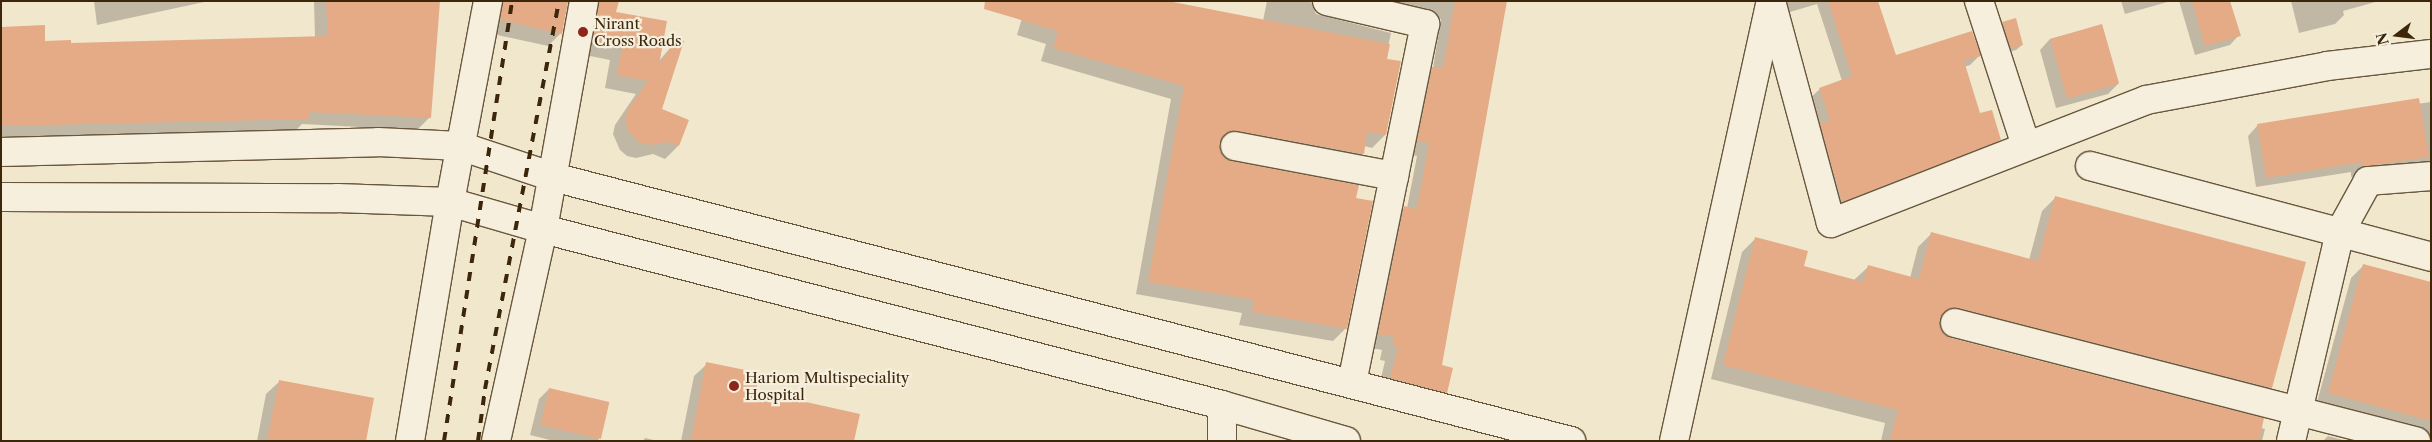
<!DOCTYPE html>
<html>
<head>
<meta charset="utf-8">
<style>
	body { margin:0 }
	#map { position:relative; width:2432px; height:442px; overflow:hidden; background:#f1e7cd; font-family:"Libre Caslon Text",serif }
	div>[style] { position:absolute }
	.shadow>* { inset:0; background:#0003 }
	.building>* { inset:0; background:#e4ab86; transform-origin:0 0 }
	.roads { filter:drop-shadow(1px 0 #69573c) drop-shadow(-1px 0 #69573c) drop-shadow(0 1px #69573c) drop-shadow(0 -1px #69573c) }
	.minor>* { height:28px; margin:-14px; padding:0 14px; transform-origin:14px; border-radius:14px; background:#f6efde }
	.tertiary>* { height:28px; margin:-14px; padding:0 14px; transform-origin:14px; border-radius:14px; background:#f6efde }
	.secondary>* { height:28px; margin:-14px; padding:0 14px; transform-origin:14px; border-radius:14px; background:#f6efde }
	.rail>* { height:4px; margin-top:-2px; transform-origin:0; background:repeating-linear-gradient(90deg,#3c270b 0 9px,transparent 0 18px) }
	.dots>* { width:14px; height:14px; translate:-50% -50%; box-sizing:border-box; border:2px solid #f6efde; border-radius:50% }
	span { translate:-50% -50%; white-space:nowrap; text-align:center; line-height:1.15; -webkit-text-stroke:4.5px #f6efde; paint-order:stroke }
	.poi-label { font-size:15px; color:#3c270b }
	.left { translate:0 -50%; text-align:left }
	.frame { position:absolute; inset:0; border:2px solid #3c270b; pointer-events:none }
	.north { position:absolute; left:2372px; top:10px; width:50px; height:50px; -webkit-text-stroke:4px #f6efde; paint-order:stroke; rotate:255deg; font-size:14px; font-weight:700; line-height:20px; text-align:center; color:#3c270b }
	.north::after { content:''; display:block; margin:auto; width:18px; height:22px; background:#3c270b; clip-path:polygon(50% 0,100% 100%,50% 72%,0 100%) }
</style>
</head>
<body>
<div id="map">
	<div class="shadow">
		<i style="clip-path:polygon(94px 1px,209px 1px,97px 25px)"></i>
		<i style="clip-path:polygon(314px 1px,439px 1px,430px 117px,417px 130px,302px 124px,295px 131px,1px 138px,1px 28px,44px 42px,59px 45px,315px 38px)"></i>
		<i style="clip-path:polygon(491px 1px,568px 1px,561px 33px,548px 46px,488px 33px)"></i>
		<i style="clip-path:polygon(579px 1px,617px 1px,615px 13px,658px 62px,678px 39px,661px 110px,687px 121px,678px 146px,665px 159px,653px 154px,636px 158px,627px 156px,620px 150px,613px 134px,615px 125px,636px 94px,605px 88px,610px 60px,580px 54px)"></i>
		<i style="clip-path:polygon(1027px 1px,1263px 21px,1267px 1px,1311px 1px,1316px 14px,1391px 33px,1385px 60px,1385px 135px,1372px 148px,1364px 146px,1362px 154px,1349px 167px,1219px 144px,1219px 152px,1224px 158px,1355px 199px,1346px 328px,1333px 341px,1239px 325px,1242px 313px,1136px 294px,1171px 99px,1041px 61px,1046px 44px,1017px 35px)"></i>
		<i style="clip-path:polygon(1329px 1px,1505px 1px,1440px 366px,1446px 392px,1433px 405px,1378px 391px,1385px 361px,1380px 360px,1382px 350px,1366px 347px,1391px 221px,1404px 208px,1407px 208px,1417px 156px,1405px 154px,1420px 81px,1433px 68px,1441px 19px)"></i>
		<i style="clip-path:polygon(1775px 1px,1868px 1px,1895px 56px,1979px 56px,1970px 65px,1964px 67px,1979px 115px,1999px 140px,1990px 149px,1832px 210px,1812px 133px,1820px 125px,1810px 98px,1820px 89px,1842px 81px,1817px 4px,1780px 15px)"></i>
		<i style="clip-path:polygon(2121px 1px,2171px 1px,2125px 14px)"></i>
		<i style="clip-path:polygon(2179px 1px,2229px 1px,2239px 35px,2230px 45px,2195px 55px)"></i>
		<i style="clip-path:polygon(2291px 1px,2379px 1px,2343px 11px,2344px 15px,2335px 24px,2299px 33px)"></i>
		<i style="clip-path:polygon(2003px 23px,2022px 45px,2016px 50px,2005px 53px,1997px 29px)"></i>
		<i style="clip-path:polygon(2102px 25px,2118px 84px,2108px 94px,2056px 108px,2040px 50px,2050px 39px)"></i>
		<i style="clip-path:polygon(2431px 102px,2431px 165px,2351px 177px,2351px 172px,2256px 187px,2248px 136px,2258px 125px)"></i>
		<i style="clip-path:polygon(2055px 198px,2271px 387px,2258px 401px,1939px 321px,1939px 327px,1943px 335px,1951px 339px,2265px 429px,2262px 441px,1881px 441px,1885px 423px,1711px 379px,1742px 252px,1756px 238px,1803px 267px,1854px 280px,1868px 267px,1910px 278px,1918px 247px,1932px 233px,2029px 260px,2042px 211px)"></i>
		<i style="clip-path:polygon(2364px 265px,2431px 288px,2431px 441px,2410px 441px,2316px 406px,2351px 278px)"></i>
		<i style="clip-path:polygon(707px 364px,755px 392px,852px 441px,681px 441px,694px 376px)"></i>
		<i style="clip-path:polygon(280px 381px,364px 441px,257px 441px,266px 394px)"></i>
		<i style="clip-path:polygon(549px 389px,599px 439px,598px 441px,554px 441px,530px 435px,539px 399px)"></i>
		<i style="clip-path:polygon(2328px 436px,2347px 441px,2323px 441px)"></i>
		<i style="clip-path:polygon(645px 438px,658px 441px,643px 441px)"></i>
	</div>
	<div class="building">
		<i style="clip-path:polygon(326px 1px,440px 1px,431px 118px,309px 112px,309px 119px,1px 126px,1px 27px,45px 25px,45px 41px,71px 40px,71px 43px,328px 36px)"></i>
		<i style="clip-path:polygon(503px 1px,568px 1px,562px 34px,500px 20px)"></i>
		<i style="clip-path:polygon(599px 1px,619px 1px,616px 12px,667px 21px,659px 65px,677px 38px,684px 41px,662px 109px,689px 120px,679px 146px,667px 142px,650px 145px,640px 143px,627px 129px,626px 120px,627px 111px,648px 81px,617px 75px,622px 47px,593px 41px)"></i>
		<i style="clip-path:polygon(985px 1px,1168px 1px,1390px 44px,1387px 59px,1401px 61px,1386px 135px,1367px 132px,1364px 154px,1237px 131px,1230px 131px,1224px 135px,1220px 144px,1220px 151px,1224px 157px,1232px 161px,1359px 185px,1356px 198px,1373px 201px,1347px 329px,1252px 312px,1254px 300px,1148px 282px,1184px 86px,1053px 48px,1058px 31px,984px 9px)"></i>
		<i style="clip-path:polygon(1455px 1px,1507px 1px,1442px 365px,1453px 368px,1447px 393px,1390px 378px,1398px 348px,1393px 347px,1394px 337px,1378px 334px,1404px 206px,1417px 209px,1429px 143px,1417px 141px,1432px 67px,1443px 68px)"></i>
		<i style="clip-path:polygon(1828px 1px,1878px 1px,1896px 55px,1972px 31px,1981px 56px,1964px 61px,1980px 113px,1992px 110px,2001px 140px,1842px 202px,1820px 123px,1830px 120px,1819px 88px,1852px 76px)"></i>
		<i style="clip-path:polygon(2192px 1px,2230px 1px,2241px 36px,2205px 46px)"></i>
		<i style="clip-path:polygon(2016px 18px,2023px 45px,2011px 48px,2002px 22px)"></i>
		<i style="left:2102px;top:24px;width:62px;height:54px;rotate:74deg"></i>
		<i style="clip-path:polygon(2419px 98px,2429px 157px,2361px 167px,2361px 162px,2266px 178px,2257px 124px)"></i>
		<i style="clip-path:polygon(2055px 196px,2306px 262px,2272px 388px,1959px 308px,1950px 308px,1944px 312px,1940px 320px,1940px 328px,1944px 334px,1951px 338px,2264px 418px,2259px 441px,1890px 441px,1898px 410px,1723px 365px,1755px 237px,1808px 251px,1804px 266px,1863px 282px,1868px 265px,1919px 279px,1931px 232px,2038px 261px)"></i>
		<i style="clip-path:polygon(2363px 264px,2431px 282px,2431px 421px,2328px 393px)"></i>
		<i style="clip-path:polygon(706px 362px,760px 373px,756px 391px,860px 414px,854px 441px,691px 441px)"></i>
		<i style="clip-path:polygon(279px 380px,374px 398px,366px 441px,267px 441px)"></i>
		<i style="left:549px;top:388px;width:62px;height:38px;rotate:13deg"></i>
	</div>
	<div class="roads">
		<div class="minor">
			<i style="left:1327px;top:1px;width:101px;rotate:13.2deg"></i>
			<i style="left:1425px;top:24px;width:367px;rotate:101.5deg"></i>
			<i style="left:1771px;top:1px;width:230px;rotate:74.9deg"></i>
			<i style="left:1831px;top:223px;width:338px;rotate:-21.3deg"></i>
			<i style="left:2146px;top:100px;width:184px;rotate:-10.6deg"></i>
			<i style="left:2327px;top:66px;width:105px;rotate:-6.6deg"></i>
			<i style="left:1979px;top:1px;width:152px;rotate:72deg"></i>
			<i style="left:1235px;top:146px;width:162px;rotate:10.7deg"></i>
			<i style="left:2090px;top:166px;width:353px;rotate:14.9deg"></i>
			<i style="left:1955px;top:323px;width:476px;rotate:14.4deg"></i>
			<i style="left:1222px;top:441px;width:36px;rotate:-90deg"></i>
			<i style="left:1674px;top:441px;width:446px;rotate:-77.6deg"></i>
			<i style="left:2291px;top:441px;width:215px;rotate:-76.8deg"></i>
			<i style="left:2340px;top:232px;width:58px;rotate:-61.2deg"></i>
			<i style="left:2368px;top:181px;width:63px;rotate:-4.5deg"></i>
		</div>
		<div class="tertiary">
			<i style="left:1px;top:152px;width:377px;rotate:-1.5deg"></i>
			<i style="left:378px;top:142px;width:82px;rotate:2.8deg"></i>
			<i style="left:460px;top:146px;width:98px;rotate:18.4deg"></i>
			<i style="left:553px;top:177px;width:1052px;rotate:14.54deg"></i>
			<i style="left:1px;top:197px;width:336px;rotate:0.2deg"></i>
			<i style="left:337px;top:198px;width:113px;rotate:2deg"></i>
			<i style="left:450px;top:202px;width:97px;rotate:16.2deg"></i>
			<i style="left:543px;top:229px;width:701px;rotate:14.53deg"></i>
			<i style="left:1222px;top:405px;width:129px;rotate:16.2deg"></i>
		</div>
		<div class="secondary">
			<i style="left:410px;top:441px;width:242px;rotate:-80.5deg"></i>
			<i style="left:450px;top:202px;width:205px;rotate:-79.3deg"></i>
			<i style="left:496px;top:441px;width:217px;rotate:-77.5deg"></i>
			<i style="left:543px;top:229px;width:232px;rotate:-79.8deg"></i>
		</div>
	</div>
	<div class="rail">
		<i style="left:444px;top:441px;width:445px;rotate:-81.2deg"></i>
		<i style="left:478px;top:441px;width:52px;rotate:-82.3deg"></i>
		<i style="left:485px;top:389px;width:395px;rotate:-79.2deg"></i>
	</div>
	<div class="dots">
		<i style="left:583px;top:32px;background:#8f2418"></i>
		<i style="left:734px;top:386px;background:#8f2418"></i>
	</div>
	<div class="poi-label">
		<span class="left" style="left:594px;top:32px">Nirant<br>Cross Roads</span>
		<span class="left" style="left:745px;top:386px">Hariom Multispeciality<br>Hospital</span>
	</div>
	<div class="frame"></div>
	<div class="north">N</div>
</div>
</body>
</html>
